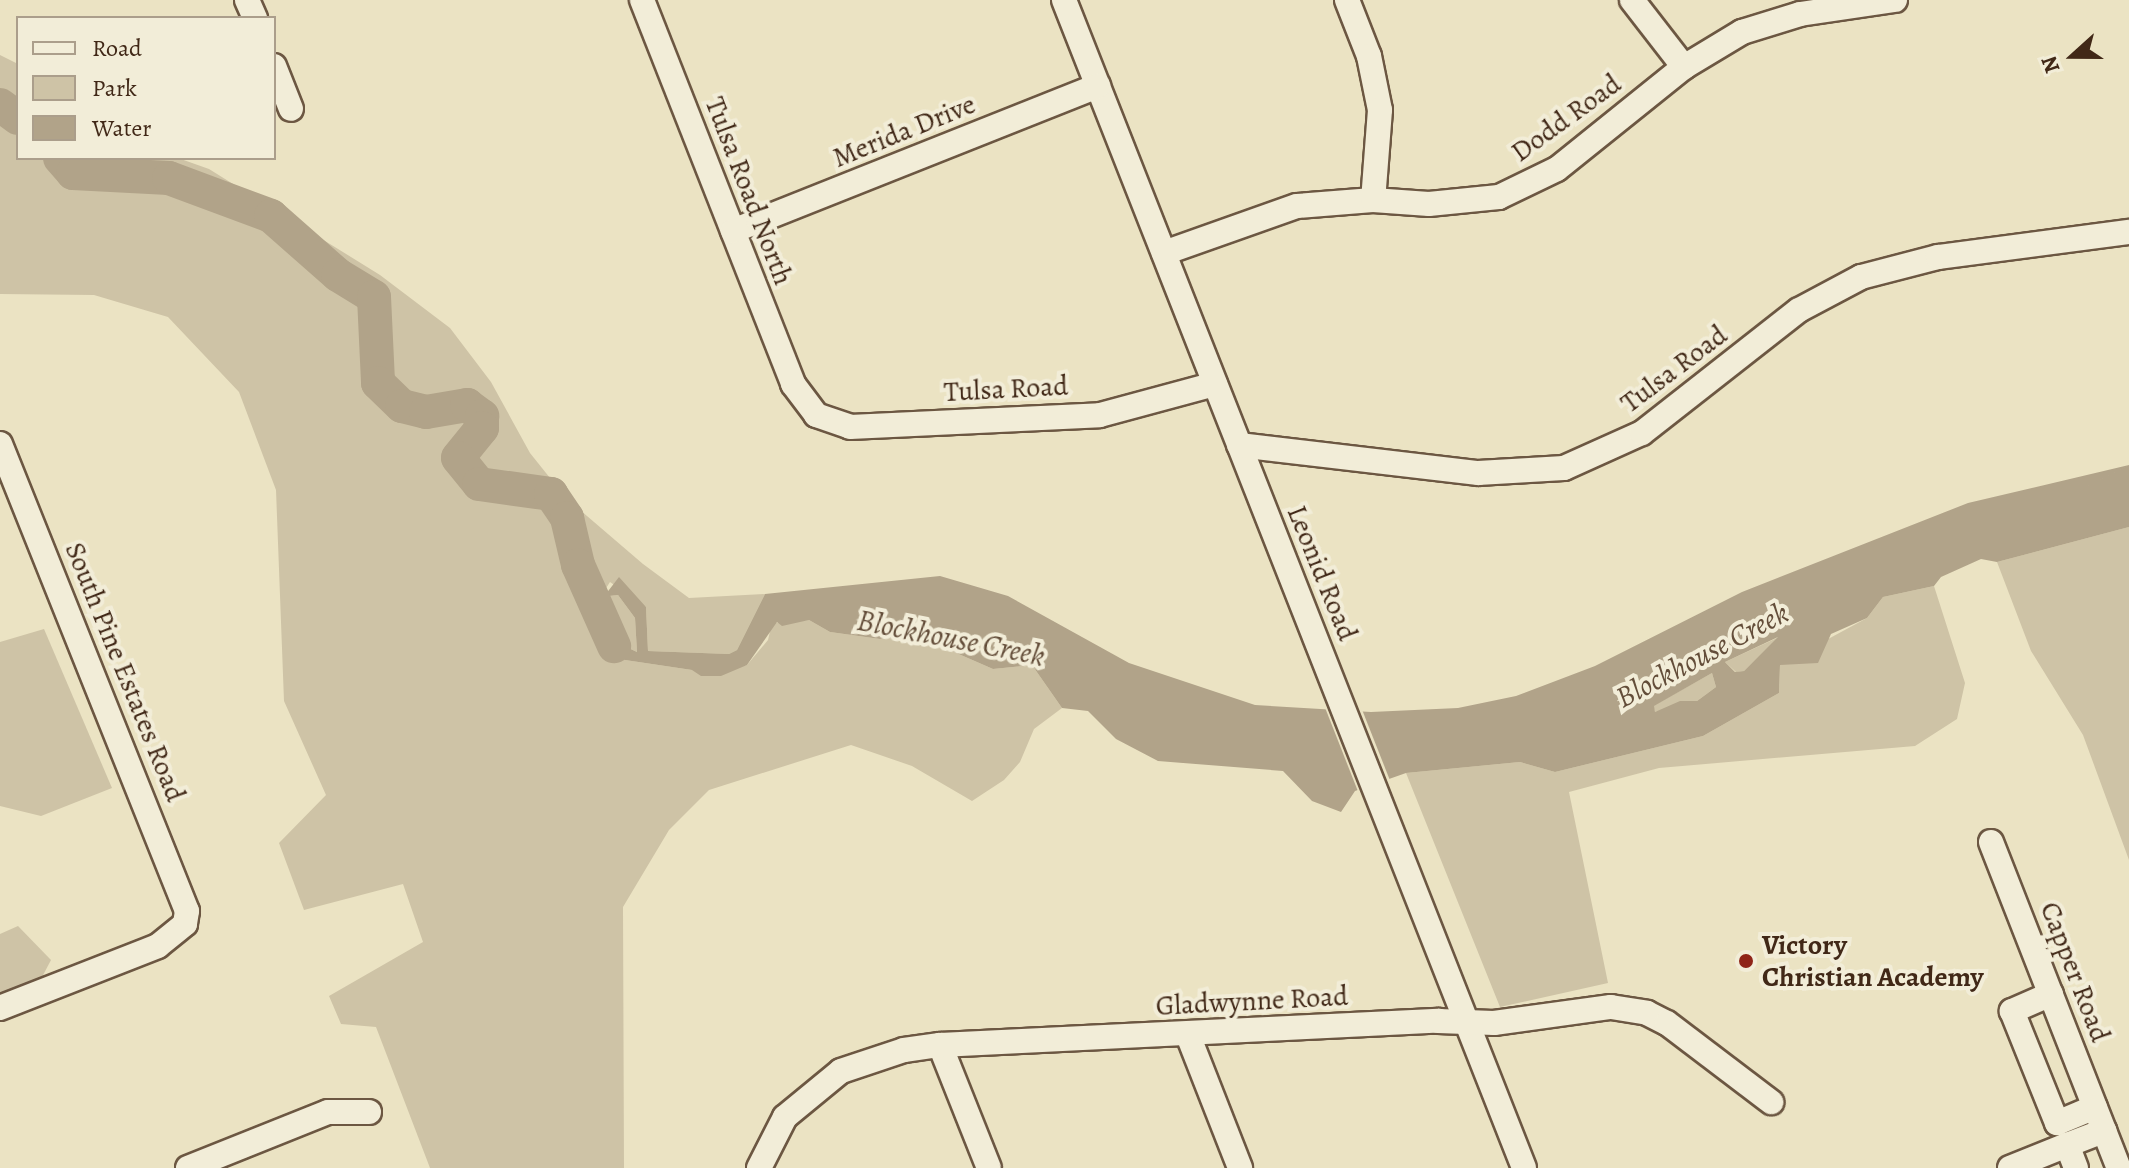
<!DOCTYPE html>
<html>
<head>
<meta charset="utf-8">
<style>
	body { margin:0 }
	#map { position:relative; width:2129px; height:1168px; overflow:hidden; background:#ebe3c3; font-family:Alegreya,serif }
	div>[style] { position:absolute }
	.green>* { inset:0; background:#cec3a6 }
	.water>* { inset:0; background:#b1a389 }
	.pier>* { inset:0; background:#ebe3c3 }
	.river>* { height:34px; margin:-17px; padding:0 17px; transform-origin:17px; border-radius:17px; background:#b1a389 }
	.roads { filter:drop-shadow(2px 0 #6c5742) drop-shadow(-2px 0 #6c5742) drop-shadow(0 2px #6c5742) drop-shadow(0 -2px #6c5742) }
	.minor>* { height:24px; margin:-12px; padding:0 12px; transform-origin:12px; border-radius:12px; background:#f2edd8 }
	.dots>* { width:22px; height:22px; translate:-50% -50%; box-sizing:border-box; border:4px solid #f2edd8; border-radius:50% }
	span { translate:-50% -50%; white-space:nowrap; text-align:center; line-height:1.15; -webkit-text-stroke:8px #f2edd8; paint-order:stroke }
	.street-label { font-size:28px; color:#412817 }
	.poi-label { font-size:28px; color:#412817; font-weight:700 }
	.left { translate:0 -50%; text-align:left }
	.water-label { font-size:30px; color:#634d39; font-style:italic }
	.legend { position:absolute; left:16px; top:16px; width:260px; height:144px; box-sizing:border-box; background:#f2edd8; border:2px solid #ab9e8b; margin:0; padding:10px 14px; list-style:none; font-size:24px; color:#412817 }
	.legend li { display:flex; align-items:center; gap:16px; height:40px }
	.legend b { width:40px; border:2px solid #ab9e8b }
	.north { position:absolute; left:2033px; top:16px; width:80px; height:80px; -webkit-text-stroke:6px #f2edd8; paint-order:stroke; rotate:249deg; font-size:22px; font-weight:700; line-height:32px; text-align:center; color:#412817 }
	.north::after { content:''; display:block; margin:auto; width:28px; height:36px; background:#412817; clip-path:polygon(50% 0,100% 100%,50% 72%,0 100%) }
</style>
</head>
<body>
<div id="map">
	<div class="green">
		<i style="clip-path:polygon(0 55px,18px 64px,18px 158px,178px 158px,209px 169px,380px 275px,450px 328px,491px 382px,530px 453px,566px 498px,643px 564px,689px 598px,765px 594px,737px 650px,729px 654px,648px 651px,646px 607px,610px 582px,585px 621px,612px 653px,625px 660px,692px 670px,730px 669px,747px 665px,768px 640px,772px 623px,809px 620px,830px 632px,880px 639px,915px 635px,993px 669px,1032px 665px,1062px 708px,1034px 729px,1020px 762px,1004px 780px,972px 801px,912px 766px,851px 745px,709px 790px,669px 830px,623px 907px,624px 1168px,430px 1168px,376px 1027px,341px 1024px,329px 996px,423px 942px,403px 884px,304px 910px,279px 843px,326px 795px,284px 701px,276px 490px,239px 392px,168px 317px,94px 295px,0 294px)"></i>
		<i style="clip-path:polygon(2129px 527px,2129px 860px,2083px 735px,2031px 651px,1997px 562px)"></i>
		<i style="clip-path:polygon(1934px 586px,1965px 683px,1957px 719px,1915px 746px,1659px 768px,1569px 792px,1608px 983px,1500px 1007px,1406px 773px,1520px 762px,1555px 772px,1703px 736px,1779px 693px,1780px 665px,1867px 618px,1883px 597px)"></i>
		<i style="clip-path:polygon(618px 595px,635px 618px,637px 652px,622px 645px,624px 635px,610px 632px,603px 607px,609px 596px)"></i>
		<i style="clip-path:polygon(44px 629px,112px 788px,41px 816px,0 806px,0 642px)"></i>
		<i style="clip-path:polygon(1779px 637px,1744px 671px,1736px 672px,1725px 662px)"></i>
		<i style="clip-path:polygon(1712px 673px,1716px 687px,1697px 701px,1655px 712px,1653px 706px)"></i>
		<i style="clip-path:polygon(18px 926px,51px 960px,41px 979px,0 995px,0 934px)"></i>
	</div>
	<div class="water">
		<i style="clip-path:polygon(evenodd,2129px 465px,2129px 527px,1997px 562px,1981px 559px,1941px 577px,1934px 586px,1883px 597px,1867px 618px,1831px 634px,1818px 663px,1780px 665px,1779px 693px,1703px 736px,1555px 772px,1520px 762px,1406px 773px,1355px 791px,1341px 812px,1312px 801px,1283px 771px,1158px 761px,1116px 739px,1088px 711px,1062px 708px,1032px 665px,993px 669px,915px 635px,880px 639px,830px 632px,809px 620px,782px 626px,777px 622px,747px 665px,721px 676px,701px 676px,692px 670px,625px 660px,611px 653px,585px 621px,619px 577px,646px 607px,648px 651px,729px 654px,737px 650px,765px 594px,940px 576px,1008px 596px,1129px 663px,1255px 705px,1371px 712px,1458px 708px,1516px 696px,1595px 666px,1742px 592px,1968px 503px,2129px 465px,618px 595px,635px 618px,637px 652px,622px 645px,621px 629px,614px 635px,610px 632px,610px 618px,603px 607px,609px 596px,618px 595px,2129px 465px,1778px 637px,1744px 671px,1735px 672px,1725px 662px,1778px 637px,2129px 465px,1712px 673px,1716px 687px,1697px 701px,1680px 701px,1655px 712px,1654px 706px,1712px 673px)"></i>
	</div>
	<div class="pier">
		<i style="clip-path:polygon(1324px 705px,1361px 707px,1391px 783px,1359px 794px)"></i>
	</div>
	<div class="river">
		<i style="left:0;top:105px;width:22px;rotate:36deg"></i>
		<i style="left:60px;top:158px;width:20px;rotate:49deg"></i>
		<i style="left:73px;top:173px;width:96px;rotate:3deg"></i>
		<i style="left:169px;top:178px;width:109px;rotate:20.4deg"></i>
		<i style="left:271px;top:216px;width:89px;rotate:41.4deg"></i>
		<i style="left:338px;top:275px;width:42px;rotate:31.4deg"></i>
		<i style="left:374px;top:297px;width:86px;rotate:87.3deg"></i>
		<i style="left:378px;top:383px;width:33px;rotate:44deg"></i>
		<i style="left:402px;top:406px;width:25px;rotate:14deg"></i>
		<i style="left:426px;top:412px;width:42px;rotate:-9.7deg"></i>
		<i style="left:467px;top:405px;width:19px;rotate:36deg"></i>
		<i style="left:482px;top:416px;width:12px;rotate:90deg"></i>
		<i style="left:482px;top:428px;width:38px;rotate:129deg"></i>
		<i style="left:458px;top:458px;width:33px;rotate:51deg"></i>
		<i style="left:479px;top:484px;width:73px;rotate:7.9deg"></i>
		<i style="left:551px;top:494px;width:29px;rotate:56deg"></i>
		<i style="left:567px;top:518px;width:48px;rotate:76.8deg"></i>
		<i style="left:578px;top:565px;width:89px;rotate:66deg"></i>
	</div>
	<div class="roads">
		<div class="minor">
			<i style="left:247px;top:0;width:20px;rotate:66deg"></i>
			<i style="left:642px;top:0;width:413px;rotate:68.5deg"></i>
			<i style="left:793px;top:384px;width:39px;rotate:53deg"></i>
			<i style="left:816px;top:415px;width:36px;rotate:19deg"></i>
			<i style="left:850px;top:427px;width:250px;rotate:-2.7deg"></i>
			<i style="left:1100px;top:415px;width:119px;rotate:-15.1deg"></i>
			<i style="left:1064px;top:0;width:1255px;rotate:68.5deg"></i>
			<i style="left:1347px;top:0;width:60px;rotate:68.6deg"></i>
			<i style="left:1369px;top:56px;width:55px;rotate:78.5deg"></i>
			<i style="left:1380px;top:110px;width:90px;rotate:94.4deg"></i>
			<i style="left:1632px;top:0;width:85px;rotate:52.2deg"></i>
			<i style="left:274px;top:66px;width:46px;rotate:68.4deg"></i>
			<i style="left:733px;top:231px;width:393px;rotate:-21.7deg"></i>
			<i style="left:1164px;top:253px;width:141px;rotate:-19.5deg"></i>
			<i style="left:1297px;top:206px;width:76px;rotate:-4.5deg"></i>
			<i style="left:1373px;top:200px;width:56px;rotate:4.1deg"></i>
			<i style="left:1429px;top:204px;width:70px;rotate:-5.7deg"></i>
			<i style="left:1499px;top:197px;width:64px;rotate:-25.8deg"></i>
			<i style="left:1557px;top:169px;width:163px;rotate:-38.8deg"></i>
			<i style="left:1684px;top:67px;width:68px;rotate:-31.1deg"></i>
			<i style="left:1742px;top:32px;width:61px;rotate:-17.2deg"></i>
			<i style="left:1800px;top:14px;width:96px;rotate:-8.4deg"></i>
			<i style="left:0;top:444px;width:503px;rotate:68.18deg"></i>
			<i style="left:187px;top:911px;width:13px;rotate:99deg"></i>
			<i style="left:185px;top:924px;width:35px;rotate:141deg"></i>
			<i style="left:158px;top:946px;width:170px;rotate:158.6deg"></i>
			<i style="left:1239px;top:445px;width:241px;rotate:6.7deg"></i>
			<i style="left:1478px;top:473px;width:86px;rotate:-3.3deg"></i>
			<i style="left:1564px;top:468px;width:85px;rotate:-24.2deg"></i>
			<i style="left:1642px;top:433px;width:199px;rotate:-38.1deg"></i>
			<i style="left:1799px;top:310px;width:70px;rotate:-28deg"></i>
			<i style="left:1861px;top:277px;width:80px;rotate:-14.6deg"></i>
			<i style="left:1938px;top:257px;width:193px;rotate:-7.5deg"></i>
			<i style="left:1991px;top:842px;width:350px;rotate:68.6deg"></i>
			<i style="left:2051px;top:994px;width:43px;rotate:156.4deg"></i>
			<i style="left:2012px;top:1011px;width:121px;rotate:68.1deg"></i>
			<i style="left:2057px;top:1123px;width:41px;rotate:-22.8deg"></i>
			<i style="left:1188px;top:1035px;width:143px;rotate:68.6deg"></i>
			<i style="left:940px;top:1045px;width:132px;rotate:68.3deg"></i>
			<i style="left:188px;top:1168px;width:151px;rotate:-21.8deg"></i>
			<i style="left:328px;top:1112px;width:41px"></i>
			<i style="left:759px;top:1168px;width:57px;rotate:-63deg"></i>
			<i style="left:785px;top:1117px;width:72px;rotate:-39.4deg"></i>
			<i style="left:841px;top:1071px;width:66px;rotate:-18.4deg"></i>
			<i style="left:904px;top:1050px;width:36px;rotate:-8deg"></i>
			<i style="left:940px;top:1045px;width:499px;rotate:-2.8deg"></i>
			<i style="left:1438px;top:1021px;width:56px;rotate:2deg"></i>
			<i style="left:1494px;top:1023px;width:118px;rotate:-7.8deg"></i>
			<i style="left:1611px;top:1007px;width:36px;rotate:9deg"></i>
			<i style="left:1647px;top:1013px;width:22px;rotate:27deg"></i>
			<i style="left:1667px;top:1023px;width:131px;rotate:37.2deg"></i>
			<i style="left:2010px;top:1168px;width:61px;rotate:-22deg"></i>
			<i style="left:2076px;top:1168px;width:25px;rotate:-111deg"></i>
			<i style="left:2067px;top:1145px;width:40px;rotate:-21deg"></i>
		</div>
	</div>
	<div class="dots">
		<i style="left:1746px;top:961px;background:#8f2418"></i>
	</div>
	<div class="street-label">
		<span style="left:1566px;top:118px;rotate:-36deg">Dodd Road</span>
		<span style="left:904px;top:131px;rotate:-22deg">Merida Drive</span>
		<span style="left:749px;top:191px;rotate:69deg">Tulsa Road North</span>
		<span style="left:1674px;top:369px;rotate:-37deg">Tulsa Road</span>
		<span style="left:1006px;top:389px;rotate:-3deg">Tulsa Road</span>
		<span style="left:1322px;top:573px;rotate:68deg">Leonid Road</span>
		<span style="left:125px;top:672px;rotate:68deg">South Pine Estates Road</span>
		<span style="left:2075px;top:972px;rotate:69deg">Capper Road</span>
		<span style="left:1252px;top:1001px;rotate:-3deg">Gladwynne Road</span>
	</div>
	<div class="poi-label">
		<span class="left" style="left:1762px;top:961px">Victory<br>Christian Academy</span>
	</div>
	<div class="water-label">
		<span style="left:951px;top:638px;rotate:11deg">Blockhouse Creek</span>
		<span style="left:1702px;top:655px;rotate:-28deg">Blockhouse Creek</span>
	</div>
	<ul class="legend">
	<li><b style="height:10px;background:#f2edd8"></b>Road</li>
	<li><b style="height:22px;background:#cec3a6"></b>Park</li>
	<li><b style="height:22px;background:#b1a389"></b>Water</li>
	</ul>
	<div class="north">N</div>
</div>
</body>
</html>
